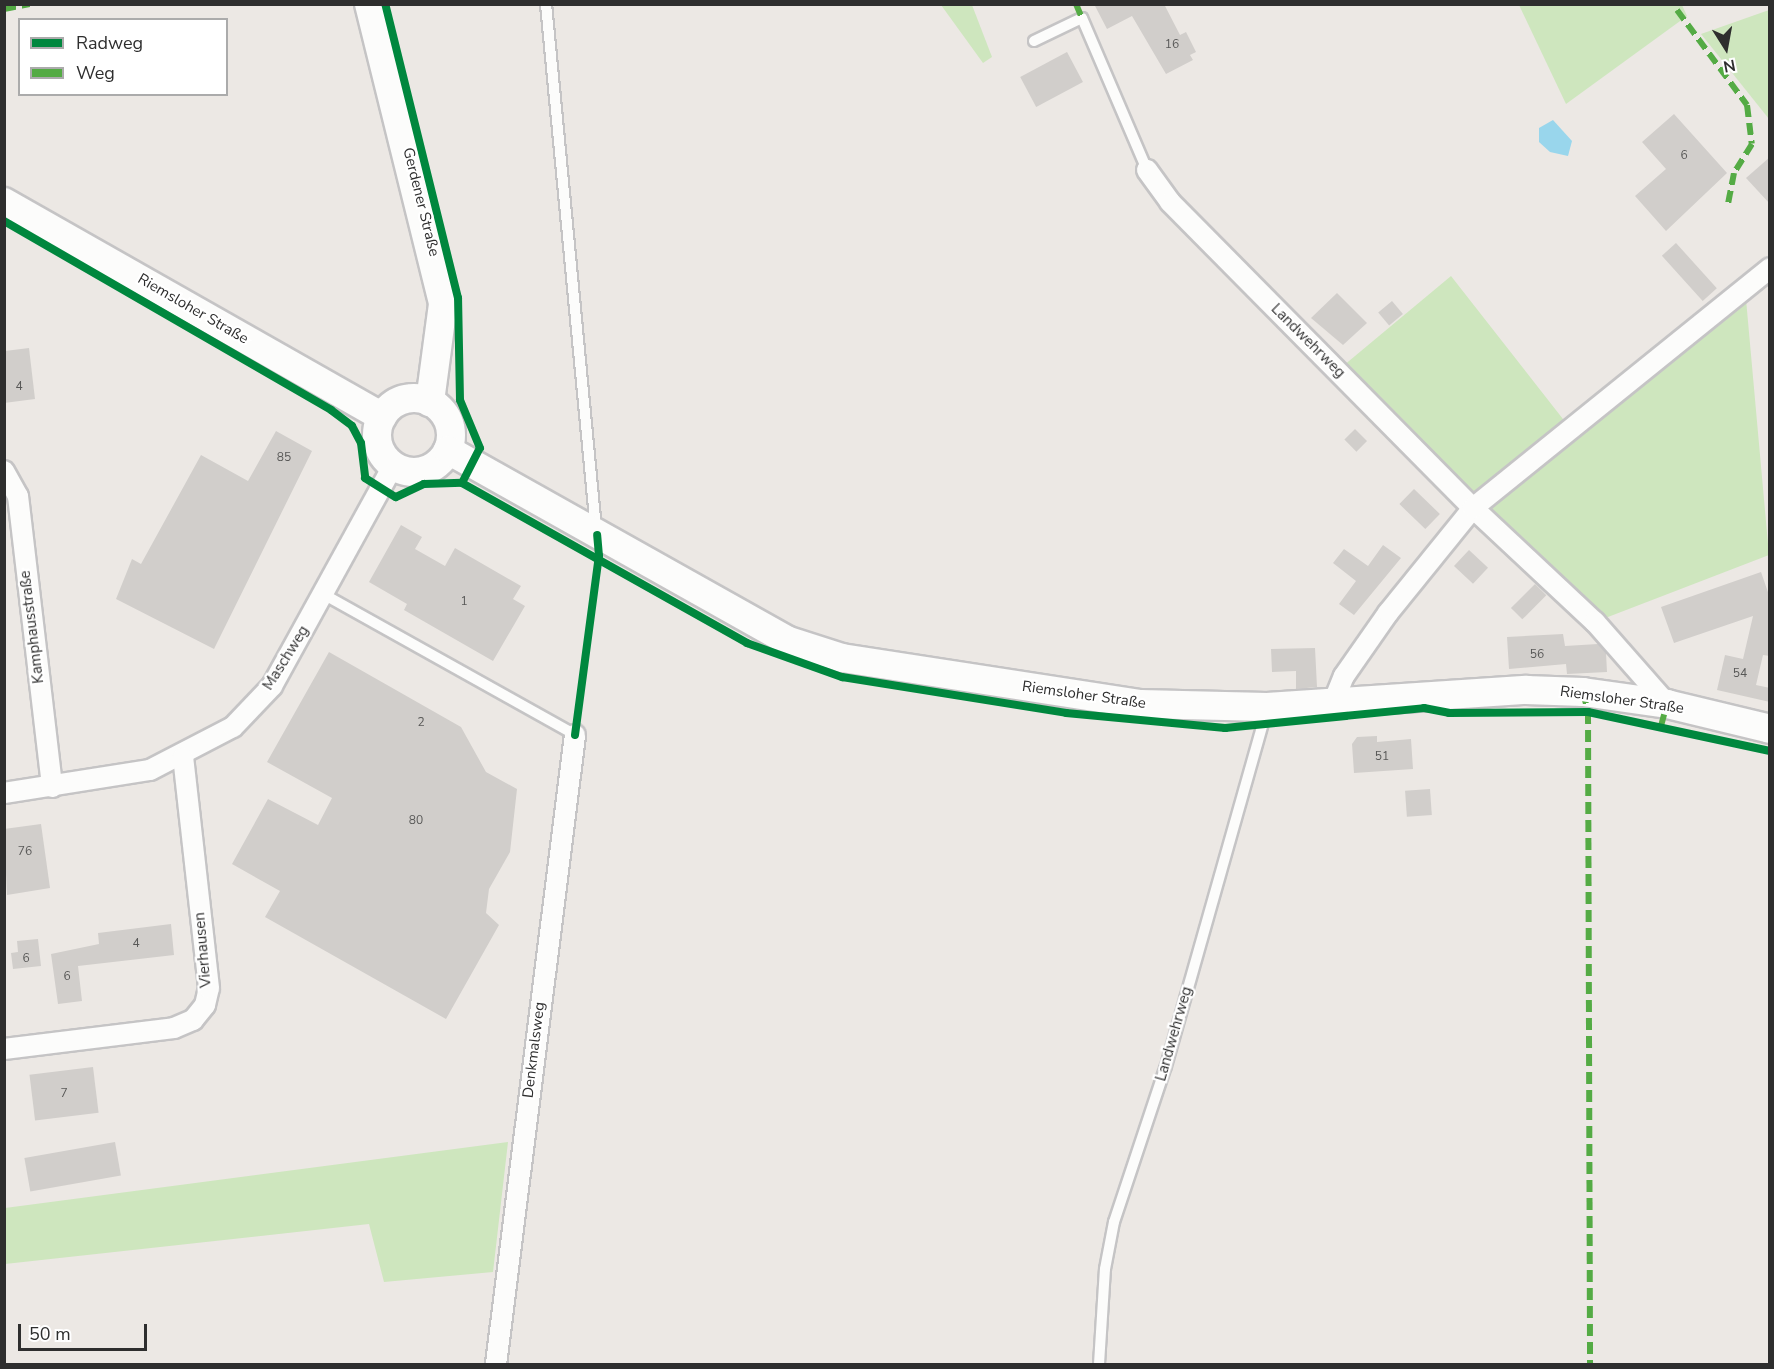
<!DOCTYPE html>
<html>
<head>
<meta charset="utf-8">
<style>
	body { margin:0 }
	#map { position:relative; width:1774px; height:1369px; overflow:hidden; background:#ece8e4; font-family:"Nunito Sans",sans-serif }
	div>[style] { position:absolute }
	.green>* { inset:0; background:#cee6be }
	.water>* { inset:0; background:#99d6ec }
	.building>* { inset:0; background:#d1cecb; transform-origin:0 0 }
	.roads { filter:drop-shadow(2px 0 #c5c4c5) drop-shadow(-2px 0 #c5c4c5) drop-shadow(0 2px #c5c4c5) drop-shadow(0 -2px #c5c4c5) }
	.lane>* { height:10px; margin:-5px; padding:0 5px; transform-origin:5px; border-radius:5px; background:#fcfcfb }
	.street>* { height:20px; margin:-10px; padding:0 10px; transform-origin:10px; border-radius:10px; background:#fcfcfb }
	.secondary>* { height:28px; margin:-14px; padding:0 14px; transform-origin:14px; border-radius:14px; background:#fcfcfb }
	.secondary>.ring { margin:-14px; padding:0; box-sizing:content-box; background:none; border:28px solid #fcfcfb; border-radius:50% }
	.quiet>* { height:6px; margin-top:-3px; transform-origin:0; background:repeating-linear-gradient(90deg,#54ab44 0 12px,transparent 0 18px) }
	.cycleway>* { height:8px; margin:-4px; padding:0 4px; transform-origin:4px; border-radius:4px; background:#00873e }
	span { translate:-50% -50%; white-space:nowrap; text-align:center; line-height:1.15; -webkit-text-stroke:4.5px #fff; paint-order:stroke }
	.number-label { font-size:12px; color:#585857 }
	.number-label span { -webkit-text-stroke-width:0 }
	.street-label { font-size:15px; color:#2e2e2e }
	.frame { position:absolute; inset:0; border:6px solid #2e2e2e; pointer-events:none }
	.legend { position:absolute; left:18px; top:18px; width:210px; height:78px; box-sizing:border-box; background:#fff; border:2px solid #ababab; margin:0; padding:8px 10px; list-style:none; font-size:18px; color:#2e2e2e }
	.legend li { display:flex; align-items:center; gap:12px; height:30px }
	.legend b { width:30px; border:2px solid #ababab }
	.north { position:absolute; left:1696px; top:18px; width:60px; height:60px; -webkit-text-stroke:4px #fff; paint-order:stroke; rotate:169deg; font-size:16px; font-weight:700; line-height:24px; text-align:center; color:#2e2e2e }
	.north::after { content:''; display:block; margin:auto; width:21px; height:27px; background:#2e2e2e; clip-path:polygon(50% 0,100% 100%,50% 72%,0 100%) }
	.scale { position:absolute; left:18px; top:1324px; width:129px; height:27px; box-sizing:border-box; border:3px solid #2e2e2e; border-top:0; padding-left:8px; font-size:18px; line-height:21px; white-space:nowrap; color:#2e2e2e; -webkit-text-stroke:4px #fff; paint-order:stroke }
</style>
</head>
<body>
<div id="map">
	<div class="green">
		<i style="clip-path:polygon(941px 5px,972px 5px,992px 57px,983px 63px)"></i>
		<i style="clip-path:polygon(1519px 5px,1682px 5px,1687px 16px,1566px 104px)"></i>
		<i style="clip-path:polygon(1769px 10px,1770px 10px,1769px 119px,1701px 34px)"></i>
		<i style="clip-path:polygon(1451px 276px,1570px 428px,1745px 288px,1769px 555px,1595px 622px,1337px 371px)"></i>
		<i style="clip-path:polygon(508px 1142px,493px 1272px,384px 1282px,369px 1224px,5px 1264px,5px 1208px)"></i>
	</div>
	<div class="water">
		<i style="clip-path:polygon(1553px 120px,1572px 141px,1568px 156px,1550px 152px,1539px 142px,1539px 128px)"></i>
	</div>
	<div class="building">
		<i style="clip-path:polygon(1094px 4px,1164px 4px,1180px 35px,1186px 32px,1196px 52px,1190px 55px,1193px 60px,1166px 74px,1132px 16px,1107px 29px)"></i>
		<i style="left:1067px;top:52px;width:34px;height:53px;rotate:62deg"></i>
		<i style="clip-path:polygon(1674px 114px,1727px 173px,1666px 231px,1635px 196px,1666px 169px,1642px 142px)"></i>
		<i style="clip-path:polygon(1770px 157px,1770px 204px,1746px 178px)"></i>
		<i style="left:1676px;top:243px;width:61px;height:19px;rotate:48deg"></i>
		<i style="clip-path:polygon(1337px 293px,1367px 323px,1343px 345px,1311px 318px)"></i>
		<i style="left:1392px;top:301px;width:17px;height:18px;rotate:50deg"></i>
		<i style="clip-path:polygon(29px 348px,35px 399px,4px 403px,5px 351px)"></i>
		<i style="left:1355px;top:429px;width:17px;height:15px;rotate:45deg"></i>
		<i style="clip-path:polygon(276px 431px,312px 451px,214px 649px,116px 599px,132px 559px,141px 564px,201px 455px,248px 481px)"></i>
		<i style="left:1414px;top:489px;width:36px;height:21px;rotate:44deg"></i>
		<i style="clip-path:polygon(401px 525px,422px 537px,415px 549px,445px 566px,455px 548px,521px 586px,513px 599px,525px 606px,493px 661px,404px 610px,407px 604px,369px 582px)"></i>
		<i style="clip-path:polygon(1383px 545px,1401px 558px,1354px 615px,1339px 604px,1356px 581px,1333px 563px,1344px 549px,1368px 566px)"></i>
		<i style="left:1469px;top:550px;width:26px;height:22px;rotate:43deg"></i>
		<i style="clip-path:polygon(1761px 572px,1770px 598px,1770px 656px,1763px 655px,1756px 685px,1770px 688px,1770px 702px,1717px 690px,1725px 655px,1743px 659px,1753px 616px,1674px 643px,1661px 607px)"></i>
		<i style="left:1535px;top:584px;width:16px;height:34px;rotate:45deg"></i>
		<i style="clip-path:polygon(1563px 634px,1565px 646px,1598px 644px,1606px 653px,1607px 672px,1567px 674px,1566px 664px,1509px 669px,1507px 637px)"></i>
		<i style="clip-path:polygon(1315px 648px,1317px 687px,1296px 689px,1296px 671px,1272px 672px,1271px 649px)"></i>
		<i style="clip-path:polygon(329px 652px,461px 727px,486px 772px,517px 789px,510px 852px,489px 889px,486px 913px,499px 925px,446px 1019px,265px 917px,280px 891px,232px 864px,268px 799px,318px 825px,332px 798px,267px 762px)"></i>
		<i style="clip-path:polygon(1377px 736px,1377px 742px,1411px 739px,1413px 769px,1354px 773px,1352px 744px,1357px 737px)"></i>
		<i style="left:1430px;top:789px;width:26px;height:25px;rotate:86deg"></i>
		<i style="clip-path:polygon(41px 824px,50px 888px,7px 895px,4px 829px)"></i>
		<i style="clip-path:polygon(171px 924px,174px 955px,78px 966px,82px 1001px,58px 1004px,51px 954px,99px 944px,98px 933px)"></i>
		<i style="clip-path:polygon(38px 939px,41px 966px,13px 969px,11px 953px,18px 952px,17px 941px)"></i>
		<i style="left:93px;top:1067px;width:46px;height:64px;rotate:83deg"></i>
		<i style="left:115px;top:1142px;width:34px;height:92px;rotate:80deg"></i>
	</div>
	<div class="roads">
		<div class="lane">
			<i style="left:546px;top:4px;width:527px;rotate:84.56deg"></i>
			<i style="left:1034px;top:41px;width:53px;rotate:-25.6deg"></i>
			<i style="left:1082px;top:18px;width:165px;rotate:66.8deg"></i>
			<i style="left:325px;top:595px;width:287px;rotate:29.2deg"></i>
			<i style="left:1099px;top:1364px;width:95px;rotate:-86.4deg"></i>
			<i style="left:1105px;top:1269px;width:48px;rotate:-79.2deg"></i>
			<i style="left:1114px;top:1222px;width:164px;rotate:-71.6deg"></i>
			<i style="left:1166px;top:1066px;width:372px;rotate:-74.2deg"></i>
		</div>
		<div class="street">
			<i style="left:1147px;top:170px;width:39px;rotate:54deg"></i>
			<i style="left:1170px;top:202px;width:431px;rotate:45.3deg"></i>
			<i style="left:1473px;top:508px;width:167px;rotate:43.1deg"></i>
			<i style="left:1595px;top:622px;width:109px;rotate:48.7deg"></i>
			<i style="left:4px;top:471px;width:29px;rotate:61deg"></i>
			<i style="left:18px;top:496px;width:293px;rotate:83.3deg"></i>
			<i style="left:1333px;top:703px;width:29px;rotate:-68deg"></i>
			<i style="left:1344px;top:676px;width:77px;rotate:-55.1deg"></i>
			<i style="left:1388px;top:613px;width:135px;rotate:-51deg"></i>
			<i style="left:1473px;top:508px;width:382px;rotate:-38.9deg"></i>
			<i style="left:4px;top:793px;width:148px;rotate:-9deg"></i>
			<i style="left:150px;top:770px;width:93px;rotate:-27.4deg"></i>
			<i style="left:233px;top:727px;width:57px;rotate:-46.4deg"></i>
			<i style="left:272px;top:686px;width:251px;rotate:-61.2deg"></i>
			<i style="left:4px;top:1049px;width:171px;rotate:-7deg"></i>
			<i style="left:174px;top:1028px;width:21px;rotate:-23deg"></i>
			<i style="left:193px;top:1020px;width:19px;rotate:-51deg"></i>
			<i style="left:205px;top:1005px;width:17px;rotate:-77deg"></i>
			<i style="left:209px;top:988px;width:232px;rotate:-96.4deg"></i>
			<i style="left:496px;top:1364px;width:634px;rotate:-82.84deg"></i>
		</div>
		<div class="secondary">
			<i style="left:369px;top:4px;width:309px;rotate:76.1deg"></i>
			<i style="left:443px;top:304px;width:99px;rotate:97.6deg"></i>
			<i style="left:4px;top:202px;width:435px;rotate:29.6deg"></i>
			<i class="ring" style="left:377px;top:398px;width:46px;height:46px"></i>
			<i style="left:448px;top:450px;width:388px;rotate:29.3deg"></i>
			<i style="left:786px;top:640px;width:59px;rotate:17.8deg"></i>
			<i style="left:842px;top:658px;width:302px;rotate:8.8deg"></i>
			<i style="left:1140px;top:704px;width:127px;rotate:1.4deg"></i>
			<i style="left:1267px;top:707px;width:260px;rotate:-3.8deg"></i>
			<i style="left:1526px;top:690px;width:57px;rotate:2deg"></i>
			<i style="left:1583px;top:692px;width:85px;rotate:8.1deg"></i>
			<i style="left:1667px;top:704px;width:106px;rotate:13.6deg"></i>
		</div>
	</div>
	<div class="quiet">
		<i style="left:1076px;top:4px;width:15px;rotate:67deg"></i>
		<i style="left:4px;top:9px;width:26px;rotate:-11deg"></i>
		<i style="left:1677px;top:10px;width:118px;rotate:53.6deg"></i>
		<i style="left:1747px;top:105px;width:39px;rotate:83deg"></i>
		<i style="left:1752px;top:144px;width:34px;rotate:122deg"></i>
		<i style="left:1734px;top:173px;width:32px;rotate:101deg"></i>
		<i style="left:1583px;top:692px;width:21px;rotate:76deg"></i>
		<i style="left:1588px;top:712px;width:652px;rotate:89.82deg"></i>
		<i style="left:1661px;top:726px;width:23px;rotate:-75deg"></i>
	</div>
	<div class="cycleway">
		<i style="left:4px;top:221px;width:378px;rotate:30deg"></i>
		<i style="left:331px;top:410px;width:26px;rotate:37deg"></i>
		<i style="left:352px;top:426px;width:19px;rotate:62deg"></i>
		<i style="left:361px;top:443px;width:35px;rotate:83deg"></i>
		<i style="left:365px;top:478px;width:36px;rotate:32deg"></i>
		<i style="left:396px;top:497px;width:31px;rotate:-25deg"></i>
		<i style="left:424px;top:484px;width:38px;rotate:-2deg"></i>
		<i style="left:462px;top:483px;width:39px;rotate:-63deg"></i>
		<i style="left:480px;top:448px;width:52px;rotate:-112.6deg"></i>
		<i style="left:460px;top:400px;width:102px;rotate:-91.1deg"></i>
		<i style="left:458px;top:298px;width:303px;rotate:-103.9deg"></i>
		<i style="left:462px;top:483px;width:327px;rotate:29.3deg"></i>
		<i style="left:747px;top:643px;width:101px;rotate:19.7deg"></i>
		<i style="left:842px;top:677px;width:227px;rotate:9.1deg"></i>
		<i style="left:1066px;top:713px;width:160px;rotate:5.4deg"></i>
		<i style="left:1225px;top:728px;width:200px;rotate:-5.7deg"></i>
		<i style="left:1424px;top:708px;width:25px;rotate:11deg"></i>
		<i style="left:1449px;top:713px;width:139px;rotate:-0.4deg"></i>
		<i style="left:1588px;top:712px;width:186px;rotate:12.1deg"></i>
		<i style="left:575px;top:735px;width:181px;rotate:-82.4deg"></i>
		<i style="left:599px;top:556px;width:21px;rotate:-95deg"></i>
	</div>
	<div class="number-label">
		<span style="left:1172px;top:45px">16</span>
		<span style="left:1684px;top:156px">6</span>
		<span style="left:19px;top:387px">4</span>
		<span style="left:284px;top:458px">85</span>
		<span style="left:464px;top:602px">1</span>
		<span style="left:1537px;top:655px">56</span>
		<span style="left:1740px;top:674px">54</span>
		<span style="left:421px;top:723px">2</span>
		<span style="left:1382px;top:757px">51</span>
		<span style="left:416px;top:821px">80</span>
		<span style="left:25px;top:852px">76</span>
		<span style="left:136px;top:944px">4</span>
		<span style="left:26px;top:959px">6</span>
		<span style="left:67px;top:977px">6</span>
		<span style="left:64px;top:1094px">7</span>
	</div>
	<div class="street-label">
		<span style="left:421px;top:202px;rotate:76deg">Gerdener Straße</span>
		<span style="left:193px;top:309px;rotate:30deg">Riemsloher Straße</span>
		<span style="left:1308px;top:341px;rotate:45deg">Landwehrweg</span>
		<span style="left:32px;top:627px;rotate:-97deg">Kamphausstraße</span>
		<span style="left:286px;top:658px;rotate:-58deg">Maschweg</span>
		<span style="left:1084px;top:695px;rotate:8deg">Riemsloher Straße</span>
		<span style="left:1622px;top:700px;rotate:8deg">Riemsloher Straße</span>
		<span style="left:203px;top:950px;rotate:-95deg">Vierhausen</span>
		<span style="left:1174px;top:1034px;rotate:-74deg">Landwehrweg</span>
		<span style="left:534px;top:1050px;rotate:-83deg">Denkmalsweg</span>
	</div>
	<div class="frame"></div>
	<ul class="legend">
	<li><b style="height:8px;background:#00873e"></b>Radweg</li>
	<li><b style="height:8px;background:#54ab44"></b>Weg</li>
	</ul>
	<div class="north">N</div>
	<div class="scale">50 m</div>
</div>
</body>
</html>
